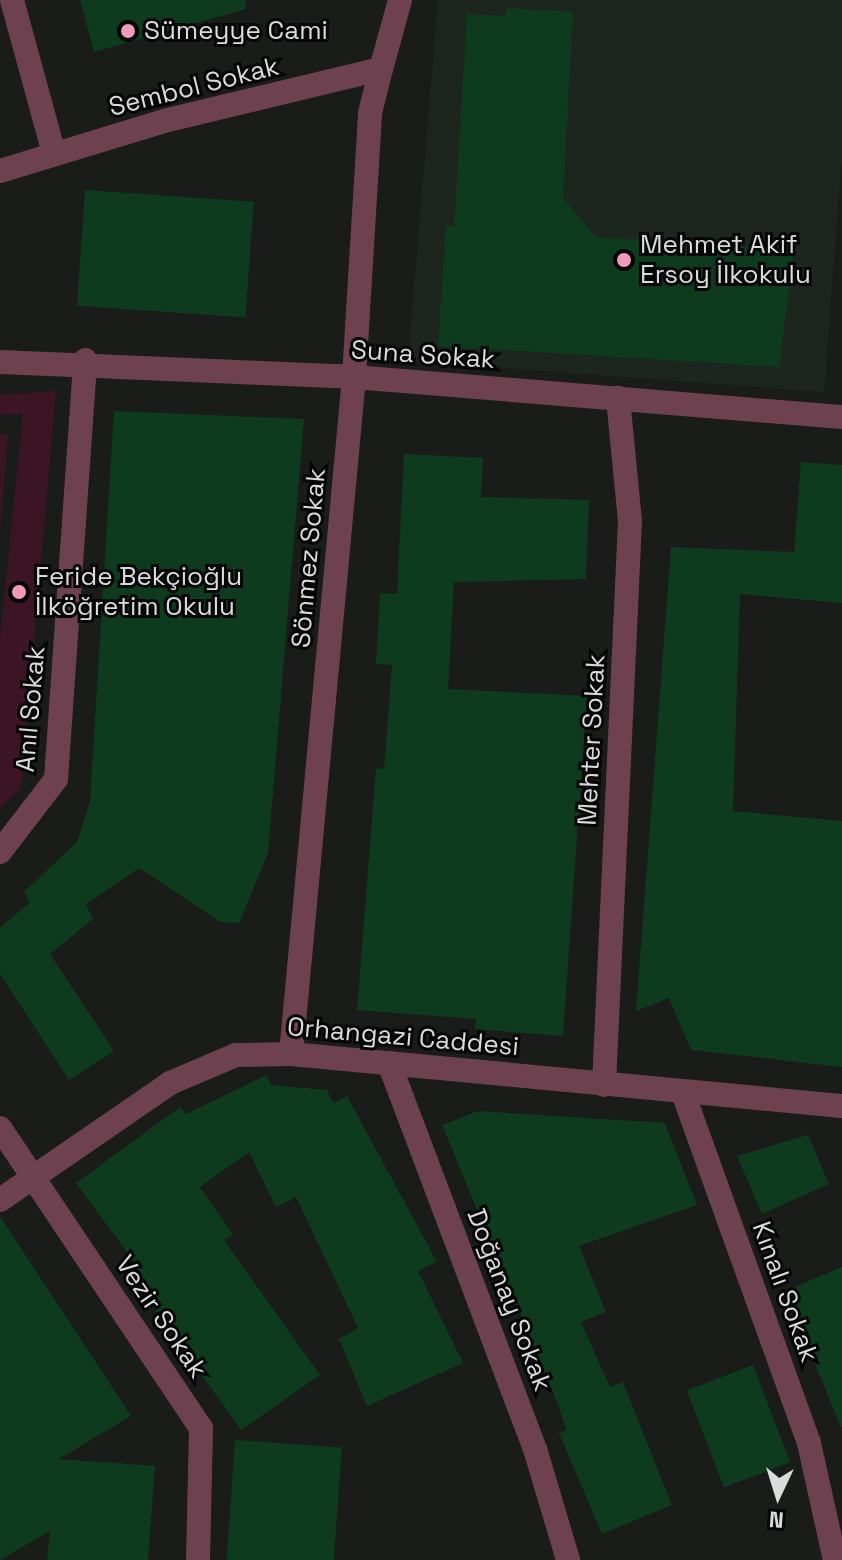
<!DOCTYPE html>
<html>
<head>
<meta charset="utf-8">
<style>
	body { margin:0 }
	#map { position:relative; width:842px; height:1560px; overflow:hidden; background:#191c19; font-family:"Space Grotesk",sans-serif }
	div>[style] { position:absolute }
	.built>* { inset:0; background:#1d251f }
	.green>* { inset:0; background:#3c1525 }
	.building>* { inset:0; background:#0e3b1e; transform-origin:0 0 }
	.minor>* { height:24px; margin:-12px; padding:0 12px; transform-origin:12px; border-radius:12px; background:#6e4151 }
	.dots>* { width:22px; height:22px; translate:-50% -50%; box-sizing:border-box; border:4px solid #050605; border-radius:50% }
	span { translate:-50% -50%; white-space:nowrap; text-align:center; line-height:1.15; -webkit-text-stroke:6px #050605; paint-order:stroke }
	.poi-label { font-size:26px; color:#dadcdb }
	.left { translate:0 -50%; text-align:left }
	.street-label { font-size:26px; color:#dadcdb }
	.north { position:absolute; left:738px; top:1456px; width:80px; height:80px; -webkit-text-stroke:6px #050605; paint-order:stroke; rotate:184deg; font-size:22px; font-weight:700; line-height:32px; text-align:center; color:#dadcdb }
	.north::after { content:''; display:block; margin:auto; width:28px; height:36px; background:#dadcdb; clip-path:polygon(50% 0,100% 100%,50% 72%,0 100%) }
</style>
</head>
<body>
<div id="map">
	<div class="built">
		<i style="clip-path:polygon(438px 0,842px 0,842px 154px,824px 392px,408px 361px)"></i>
	</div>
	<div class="green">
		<i style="clip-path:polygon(56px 391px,21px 788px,0 809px,0 640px,23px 414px,0 415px,0 395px)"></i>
		<i style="clip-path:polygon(0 434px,8px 435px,0 533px)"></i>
	</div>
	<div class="building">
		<i style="clip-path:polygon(80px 0,245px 0,246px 9px,94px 52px)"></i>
		<i style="clip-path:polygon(506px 8px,573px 12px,563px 198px,596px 237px,794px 250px,779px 367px,438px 346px,446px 226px,454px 226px,467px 14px,505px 16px)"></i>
		<i style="left:85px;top:190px;width:169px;height:116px;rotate:4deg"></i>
		<i style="clip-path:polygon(114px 411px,304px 419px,268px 853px,239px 923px,220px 922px,139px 868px,86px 904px,93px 919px,50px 954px,114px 1051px,69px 1080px,0 974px,0 928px,30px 902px,24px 892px,77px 842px,90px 801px)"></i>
		<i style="clip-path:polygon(404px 454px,483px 458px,481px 497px,589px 500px,586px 579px,454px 582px,448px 689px,587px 696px,563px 1036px,475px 1029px,476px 1019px,357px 1010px,376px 768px,384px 769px,392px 665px,376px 664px,380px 593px,397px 594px)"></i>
		<i style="clip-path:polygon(801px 462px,842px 465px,842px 603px,740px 594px,733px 811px,842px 821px,842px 1067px,691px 1050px,669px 998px,636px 1011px,671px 547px,794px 552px)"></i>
		<i style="clip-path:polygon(266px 1075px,271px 1085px,327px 1090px,333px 1103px,347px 1096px,437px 1262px,418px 1271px,463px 1363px,367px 1406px,339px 1339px,358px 1328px,296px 1197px,276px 1207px,249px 1152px,200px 1187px,233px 1234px,224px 1240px,320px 1375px,241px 1430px,126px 1269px,135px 1263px,76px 1183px,180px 1107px,186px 1114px)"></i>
		<i style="clip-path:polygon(478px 1111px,665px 1123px,697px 1205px,579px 1246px,606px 1312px,581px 1322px,610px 1387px,623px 1382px,672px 1505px,602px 1534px,559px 1433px,566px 1430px,559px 1407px,442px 1125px)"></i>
		<i style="clip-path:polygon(808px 1135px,829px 1184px,762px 1214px,737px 1156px)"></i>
		<i style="clip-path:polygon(0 1216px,131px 1416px,59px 1459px,155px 1466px,148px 1560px,47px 1560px,50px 1531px,0 1560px)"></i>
		<i style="clip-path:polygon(842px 1267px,842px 1427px,841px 1427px,785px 1291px)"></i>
		<i style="left:753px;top:1365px;width:104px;height:71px;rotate:69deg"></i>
		<i style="left:235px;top:1440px;width:107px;height:120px;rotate:4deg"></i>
	</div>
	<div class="minor">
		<i style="left:12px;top:0;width:160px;rotate:74.7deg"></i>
		<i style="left:0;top:171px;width:176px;rotate:-16.9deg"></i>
		<i style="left:168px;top:120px;width:219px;rotate:-13.5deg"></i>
		<i style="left:381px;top:69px;width:72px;rotate:-74.6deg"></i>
		<i style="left:0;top:362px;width:354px;rotate:2.4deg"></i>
		<i style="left:354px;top:377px;width:490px;rotate:4.7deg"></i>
		<i style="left:0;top:852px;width:92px;rotate:-52.5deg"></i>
		<i style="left:56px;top:779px;width:420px;rotate:-86deg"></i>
		<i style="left:291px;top:1054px;width:680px;rotate:-84.68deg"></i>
		<i style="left:354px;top:377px;width:264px;rotate:-86.5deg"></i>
		<i style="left:370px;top:113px;width:45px;rotate:-76deg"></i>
		<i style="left:389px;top:1063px;width:413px;rotate:69.3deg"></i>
		<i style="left:535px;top:1449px;width:116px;rotate:73.4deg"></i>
		<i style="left:604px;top:1085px;width:565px;rotate:-87.36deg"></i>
		<i style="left:630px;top:521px;width:124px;rotate:-95.6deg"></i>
		<i style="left:683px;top:1093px;width:372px;rotate:70.2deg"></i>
		<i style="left:809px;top:1443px;width:120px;rotate:77.5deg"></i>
		<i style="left:0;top:1128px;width:361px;rotate:56.2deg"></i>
		<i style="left:201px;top:1428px;width:132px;rotate:91.3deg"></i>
		<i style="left:0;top:1200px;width:206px;rotate:-34.5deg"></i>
		<i style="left:170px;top:1083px;width:72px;rotate:-23deg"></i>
		<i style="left:236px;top:1055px;width:55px;rotate:-1deg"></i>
		<i style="left:291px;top:1054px;width:553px;rotate:5.39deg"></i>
	</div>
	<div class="dots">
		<i style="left:128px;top:31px;background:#ef9ab8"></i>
		<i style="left:624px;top:260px;background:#ef9ab8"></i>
		<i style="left:19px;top:592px;background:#ef9ab8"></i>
	</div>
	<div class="poi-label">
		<span class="left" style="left:144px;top:31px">Sümeyye Cami</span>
		<span class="left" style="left:640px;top:260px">Mehmet Akif<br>Ersoy İlkokulu</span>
		<span class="left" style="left:35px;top:592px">Feride Bekçioğlu<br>İlköğretim Okulu</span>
	</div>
	<div class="street-label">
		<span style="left:194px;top:87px;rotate:-14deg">Sembol Sokak</span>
		<span style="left:423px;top:355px;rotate:4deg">Suna Sokak</span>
		<span style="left:309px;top:558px;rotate:-85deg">Sönmez Sokak</span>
		<span style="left:31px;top:709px;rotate:-85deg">Anıl Sokak</span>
		<span style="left:592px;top:740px;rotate:-87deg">Mehter Sokak</span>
		<span style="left:403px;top:1037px;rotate:5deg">Orhangazi Caddesi</span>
		<span style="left:785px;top:1292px;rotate:70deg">Kınalı Sokak</span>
		<span style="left:509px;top:1300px;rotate:69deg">Doğanay Sokak</span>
		<span style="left:161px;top:1317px;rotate:56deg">Vezir Sokak</span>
	</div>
	<div class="north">N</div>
</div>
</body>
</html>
